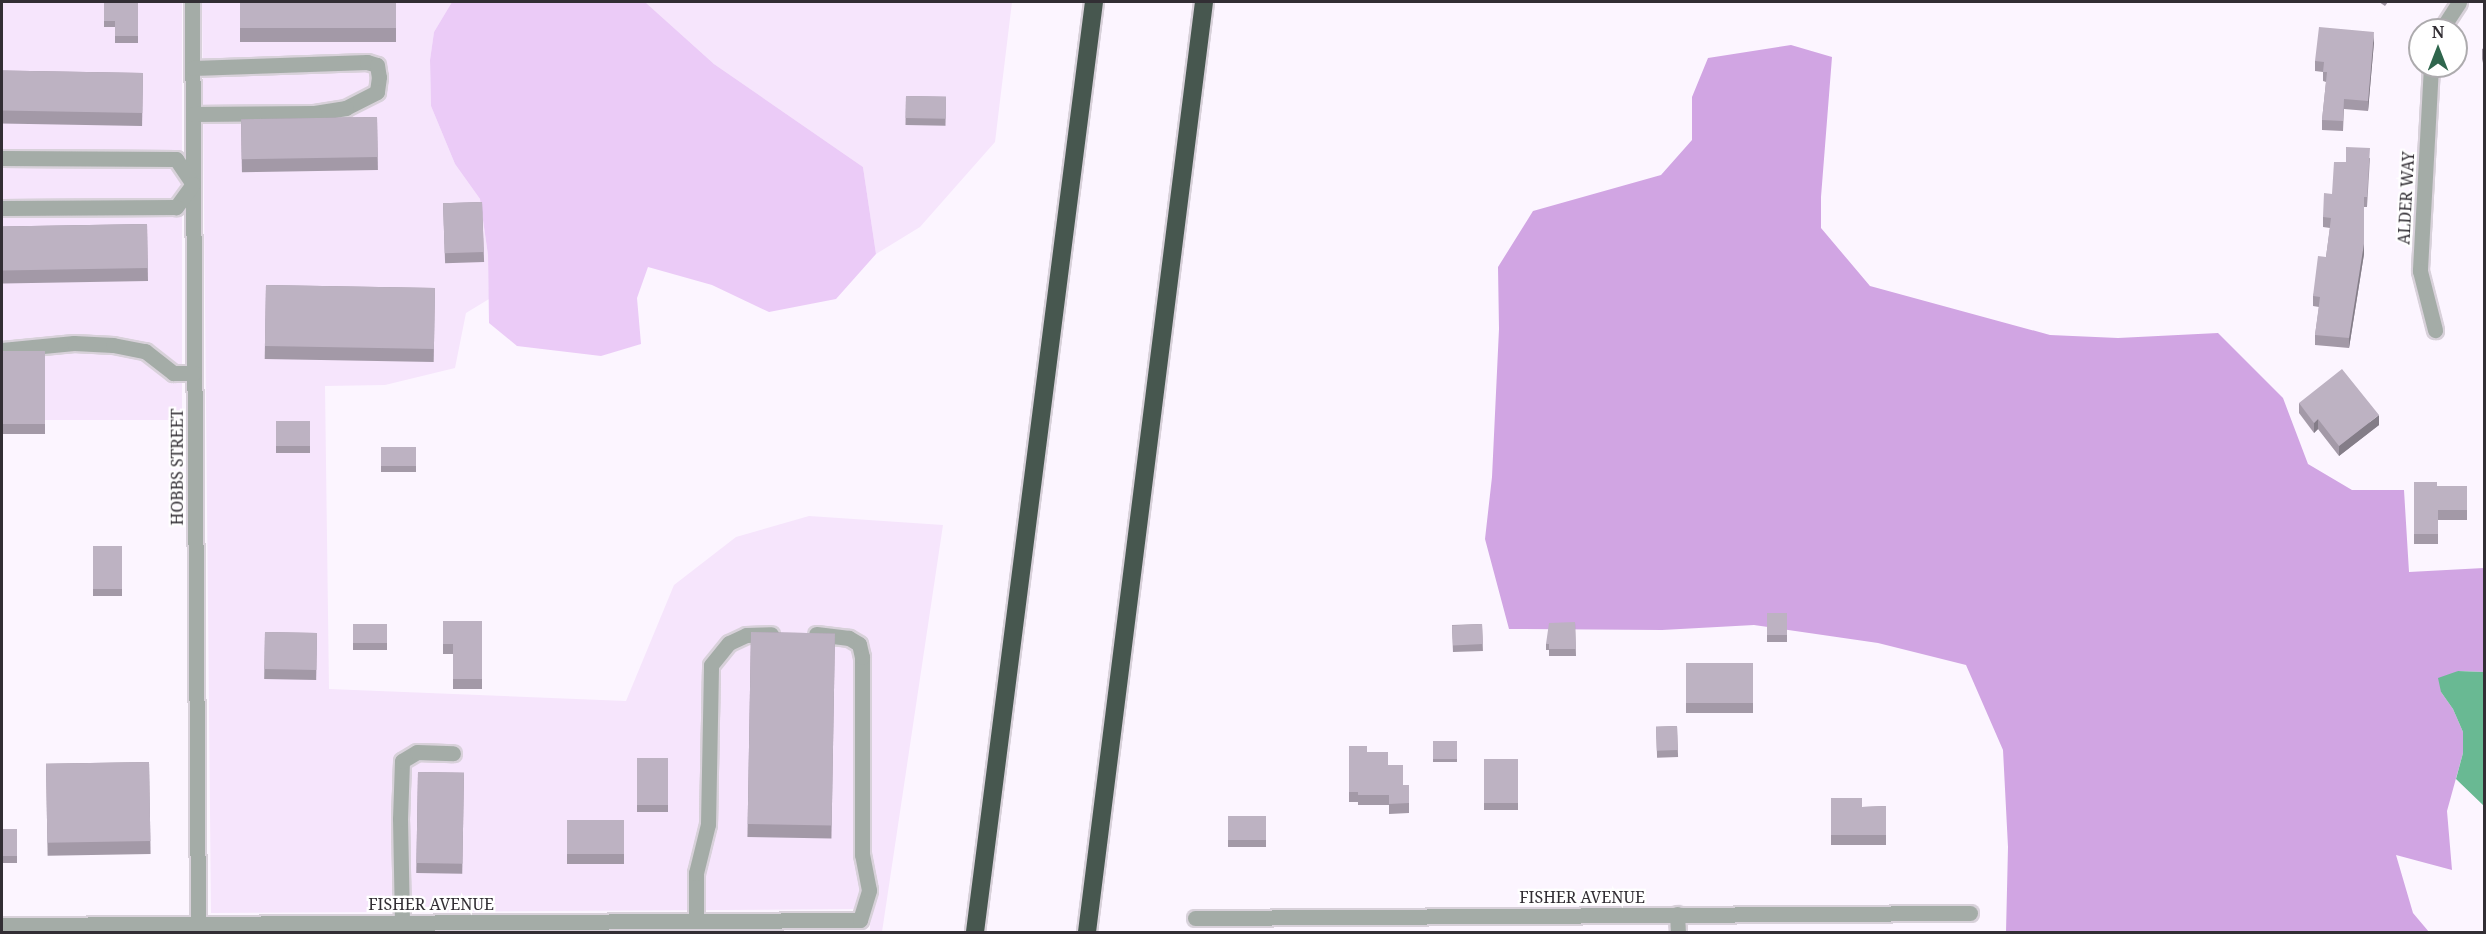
<!DOCTYPE html>
<html>
<head>
<meta charset="utf-8">
<style>
	body { margin:0 }
	#map { position:relative; width:2486px; height:934px; overflow:hidden; background:#fcf5ff; font-family:"Noto Serif",serif }
	div>[style] { position:absolute }
	.built>* { inset:0; background:#f6e5fc; transform-origin:0 0 }
	.green>* { inset:0; background:#ebcbf7 }
	.forest>* { inset:0; background:#d1a5e3 }
	.water>* { inset:0; background:#69b993 }
	.roads { filter:drop-shadow(2px 0 #d8d1da) drop-shadow(-2px 0 #d8d1da) drop-shadow(0 2px #d8d1da) drop-shadow(0 -2px #d8d1da) }
	.minor>* { height:15px; margin:-7.5px; padding:0 7.5px; transform-origin:7.5px; border-radius:7.5px; background:#a4aca7 }
	.highway>* { height:18px; margin:-9px; padding:0 9px; transform-origin:9px; border-radius:9px; background:#47574f }
	.wall>* { inset:0; background:#a399a7; transform-origin:0 0 }
	.shaded-wall>* { inset:0; background:#847d88 }
	.building>* { inset:0; background:#bdb2c2; transform-origin:0 0 }
	span { translate:-50% -50%; white-space:nowrap; text-align:center; line-height:1.15; -webkit-text-stroke:4.5px #fff; paint-order:stroke }
	.street-label { font-size:16px; color:#322e34 }
	.frame { position:absolute; inset:0; border:3px solid #322e34; pointer-events:none }
	.north { position:absolute; left:2408px; top:18px; width:60px; height:60px; box-sizing:border-box; background:#fff; border:2px solid #adabae; border-radius:50%; rotate:0deg; font-size:16px; font-weight:700; line-height:24px; text-align:center; color:#322e34 }
	.north::after { content:''; display:block; margin:auto; width:21px; height:27px; background:#2f664d; clip-path:polygon(50% 0,100% 100%,50% 72%,0 100%) }
</style>
</head>
<body>
<div id="map">
	<div class="built">
		<i style="left:2px;top:2px;width:180px;height:418px"></i>
		<i style="clip-path:polygon(202px 2px,452px 2px,434px 32px,430px 60px,431px 106px,455px 164px,480px 199px,488px 255px,489px 299px,466px 313px,455px 368px,385px 385px,325px 386px,329px 689px,626px 701px,674px 585px,736px 537px,809px 516px,943px 525px,882px 932px,797px 932px,870px 931px,870px 909px,211px 913px)"></i>
		<i style="clip-path:polygon(645px 2px,1012px 2px,995px 142px,920px 227px,876px 254px,863px 167px,714px 64px)"></i>
		<i style="clip-path:polygon(777px 930px,777px 932px,533px 932px)"></i>
	</div>
	<div class="green">
		<i style="clip-path:polygon(452px 2px,645px 2px,714px 64px,863px 167px,876px 254px,836px 299px,769px 312px,712px 285px,648px 267px,637px 298px,641px 344px,601px 356px,517px 346px,489px 323px,488px 255px,480px 199px,455px 164px,431px 106px,430px 60px,434px 32px)"></i>
	</div>
	<div class="forest">
		<i style="clip-path:polygon(1791px 45px,1832px 57px,1821px 197px,1821px 228px,1870px 286px,2050px 335px,2118px 338px,2218px 333px,2283px 398px,2308px 464px,2352px 490px,2404px 490px,2409px 572px,2484px 568px,2484px 672px,2458px 671px,2441px 692px,2453px 709px,2463px 732px,2463px 753px,2447px 811px,2452px 870px,2396px 855px,2413px 913px,2429px 932px,2006px 932px,2008px 847px,2003px 750px,1966px 665px,1878px 643px,1754px 625px,1662px 630px,1509px 629px,1485px 539px,1492px 477px,1499px 329px,1498px 267px,1533px 211px,1661px 175px,1692px 140px,1692px 97px,1708px 58px)"></i>
	</div>
	<div class="water">
		<i style="clip-path:polygon(2458px 671px,2484px 672px,2484px 806px,2456px 779px,2463px 753px,2463px 732px,2453px 709px,2441px 692px,2438px 678px)"></i>
	</div>
	<div class="roads">
		<div class="minor">
			<i style="left:192px;top:2px;width:930px;rotate:89.63deg"></i>
			<i style="left:2441px;top:30px;width:33px;rotate:-57deg"></i>
			<i style="left:2431px;top:66px;width:205px;rotate:93.1deg"></i>
			<i style="left:2420px;top:271px;width:61px;rotate:75.7deg"></i>
			<i style="left:193px;top:68px;width:174px;rotate:-2deg"></i>
			<i style="left:367px;top:62px;width:10px;rotate:17deg"></i>
			<i style="left:377px;top:65px;width:12px;rotate:81deg"></i>
			<i style="left:379px;top:77px;width:15px;rotate:98deg"></i>
			<i style="left:377px;top:92px;width:35px;rotate:153deg"></i>
			<i style="left:346px;top:108px;width:32px;rotate:171deg"></i>
			<i style="left:314px;top:113px;width:121px;rotate:179.5deg"></i>
			<i style="left:2px;top:158px;width:174px;rotate:0.3deg"></i>
			<i style="left:176px;top:159px;width:30px;rotate:56deg"></i>
			<i style="left:193px;top:184px;width:29px;rotate:126deg"></i>
			<i style="left:176px;top:207px;width:174px;rotate:179.7deg"></i>
			<i style="left:2px;top:350px;width:72px;rotate:-5.6deg"></i>
			<i style="left:74px;top:343px;width:39px;rotate:3deg"></i>
			<i style="left:113px;top:345px;width:33px;rotate:11deg"></i>
			<i style="left:145px;top:351px;width:36px;rotate:38deg"></i>
			<i style="left:173px;top:373px;width:21px"></i>
			<i style="left:1677px;top:914px;width:18px;rotate:87deg"></i>
			<i style="left:1195px;top:918px;width:775px;rotate:-0.37deg"></i>
			<i style="left:696px;top:920px;width:47px;rotate:-90deg"></i>
			<i style="left:696px;top:873px;width:50px;rotate:-76.2deg"></i>
			<i style="left:708px;top:824px;width:159px;rotate:-88.9deg"></i>
			<i style="left:711px;top:665px;width:28px;rotate:-51deg"></i>
			<i style="left:729px;top:643px;width:19px;rotate:-25deg"></i>
			<i style="left:746px;top:635px;width:25px;rotate:-2deg"></i>
			<i style="left:402px;top:922px;width:103px;rotate:-91.1deg"></i>
			<i style="left:400px;top:819px;width:58px;rotate:-88deg"></i>
			<i style="left:402px;top:761px;width:17px;rotate:-31deg"></i>
			<i style="left:417px;top:752px;width:36px;rotate:2deg"></i>
			<i style="left:2px;top:925px;width:858px;rotate:-0.33deg"></i>
			<i style="left:860px;top:920px;width:31px;rotate:-73deg"></i>
			<i style="left:869px;top:890px;width:36px;rotate:-101deg"></i>
			<i style="left:862px;top:855px;width:198px;rotate:-90deg"></i>
			<i style="left:862px;top:657px;width:13px;rotate:-103deg"></i>
			<i style="left:859px;top:644px;width:12px;rotate:-149deg"></i>
			<i style="left:849px;top:638px;width:33px;rotate:-173deg"></i>
		</div>
		<div class="highway">
			<i style="left:975px;top:932px;width:938px;rotate:-82.71deg"></i>
			<i style="left:1087px;top:932px;width:937px;rotate:-82.83deg"></i>
		</div>
	</div>
	<div class="wall">
		<i style="left:240px;top:2px;width:156px;height:40px"></i>
		<i style="clip-path:polygon(2379px 2px,2388px 2px,2385px 6px)"></i>
		<i style="clip-path:polygon(104px 3px,138px 3px,138px 43px,115px 43px,115px 27px,104px 27px)"></i>
		<i style="clip-path:polygon(2374px 42px,2368px 111px,2344px 109px,2343px 131px,2322px 130px,2322px 120px,2326px 82px,2323px 81px,2323px 72px,2315px 71px,2315px 61px)"></i>
		<i style="clip-path:polygon(2484px 48px,2484px 67px,2482px 59px,2482px 49px)"></i>
		<i style="left:143px;top:73px;width:53px;height:141px;rotate:91deg"></i>
		<i style="left:906px;top:96px;width:40px;height:29px;rotate:1deg"></i>
		<i style="left:377px;top:117px;width:53px;height:136px;rotate:89deg"></i>
		<i style="clip-path:polygon(2370px 158px,2367px 207px,2364px 207px,2364px 254px,2349px 348px,2315px 345px,2315px 335px,2319px 307px,2313px 306px,2313px 296px,2326px 257px,2330px 228px,2323px 227px,2323px 217px,2346px 162px)"></i>
		<i style="left:482px;top:202px;width:60px;height:39px;rotate:88deg"></i>
		<i style="left:147px;top:224px;width:57px;height:145px;rotate:89deg"></i>
		<i style="left:266px;top:285px;width:169px;height:74px;rotate:1deg"></i>
		<i style="left:2px;top:351px;width:43px;height:83px"></i>
		<i style="clip-path:polygon(2299px 403px,2379px 425px,2339px 456px,2318px 429px,2314px 433px,2299px 413px)"></i>
		<i style="left:276px;top:421px;width:34px;height:32px"></i>
		<i style="left:381px;top:447px;width:35px;height:25px"></i>
		<i style="clip-path:polygon(2414px 482px,2437px 486px,2467px 486px,2467px 520px,2438px 520px,2438px 544px,2414px 544px)"></i>
		<i style="left:93px;top:546px;width:29px;height:50px"></i>
		<i style="left:1767px;top:613px;width:20px;height:29px"></i>
		<i style="clip-path:polygon(443px 621px,482px 621px,482px 689px,453px 689px,453px 654px,443px 654px)"></i>
		<i style="clip-path:polygon(1575px 622px,1576px 656px,1549px 656px,1549px 650px,1546px 650px,1546px 644px)"></i>
		<i style="left:353px;top:624px;width:34px;height:26px"></i>
		<i style="left:1482px;top:624px;width:27px;height:30px;rotate:88deg"></i>
		<i style="left:265px;top:632px;width:52px;height:47px;rotate:1deg"></i>
		<i style="left:751px;top:632px;width:84px;height:205px;rotate:1deg"></i>
		<i style="left:1753px;top:663px;width:50px;height:67px;rotate:90deg"></i>
		<i style="left:1677px;top:726px;width:31px;height:21px;rotate:88deg"></i>
		<i style="left:1457px;top:741px;width:21px;height:24px;rotate:90deg"></i>
		<i style="clip-path:polygon(1349px 746px,1367px 752px,1388px 765px,1403px 785px,1409px 785px,1409px 813px,1389px 814px,1389px 805px,1358px 805px,1358px 802px,1349px 802px)"></i>
		<i style="left:637px;top:758px;width:31px;height:54px"></i>
		<i style="left:1484px;top:759px;width:34px;height:51px"></i>
		<i style="left:149px;top:762px;width:92px;height:103px;rotate:89deg"></i>
		<i style="left:418px;top:772px;width:46px;height:101px;rotate:1deg"></i>
		<i style="clip-path:polygon(1831px 798px,1862px 807px,1886px 806px,1886px 845px,1831px 845px)"></i>
		<i style="left:1266px;top:816px;width:31px;height:38px;rotate:90deg"></i>
		<i style="left:567px;top:820px;width:57px;height:44px"></i>
		<i style="left:2px;top:829px;width:15px;height:34px"></i>
	</div>
	<div class="shaded-wall">
		<i style="clip-path:polygon(2374px 32px,2374px 42px,2368px 111px,2368px 101px)"></i>
		<i style="clip-path:polygon(2364px 197px,2364px 254px,2349px 348px,2349px 338px)"></i>
		<i style="clip-path:polygon(2379px 415px,2379px 425px,2339px 456px,2339px 446px)"></i>
		<i style="clip-path:polygon(2318px 419px,2318px 429px,2314px 433px,2314px 423px)"></i>
	</div>
	<div class="building">
		<i style="left:240px;top:2px;width:156px;height:26px"></i>
		<i style="clip-path:polygon(104px 3px,138px 3px,138px 36px,115px 36px,115px 21px,104px 21px)"></i>
		<i style="clip-path:polygon(2319px 27px,2374px 32px,2368px 101px,2344px 99px,2343px 121px,2322px 120px,2327px 72px,2323px 72px,2324px 62px,2315px 61px)"></i>
		<i style="left:143px;top:73px;width:40px;height:141px;rotate:91deg"></i>
		<i style="left:906px;top:96px;width:40px;height:22px;rotate:1deg"></i>
		<i style="left:377px;top:117px;width:40px;height:136px;rotate:89deg"></i>
		<i style="clip-path:polygon(2346px 147px,2370px 148px,2367px 197px,2364px 197px,2364px 244px,2349px 338px,2315px 335px,2320px 297px,2313px 296px,2318px 256px,2326px 257px,2331px 218px,2323px 217px,2324px 193px,2332px 194px,2334px 162px,2346px 162px)"></i>
		<i style="left:482px;top:202px;width:50px;height:39px;rotate:88deg"></i>
		<i style="left:147px;top:224px;width:44px;height:145px;rotate:89deg"></i>
		<i style="left:266px;top:285px;width:169px;height:61px;rotate:1deg"></i>
		<i style="left:2px;top:351px;width:43px;height:73px"></i>
		<i style="clip-path:polygon(2342px 369px,2379px 415px,2339px 446px,2318px 419px,2314px 423px,2299px 403px)"></i>
		<i style="left:276px;top:421px;width:34px;height:25px"></i>
		<i style="left:381px;top:447px;width:35px;height:19px"></i>
		<i style="clip-path:polygon(2414px 482px,2437px 482px,2437px 486px,2467px 486px,2467px 510px,2438px 510px,2438px 534px,2414px 534px)"></i>
		<i style="left:93px;top:546px;width:29px;height:43px"></i>
		<i style="left:1767px;top:613px;width:20px;height:22px"></i>
		<i style="clip-path:polygon(443px 621px,482px 621px,482px 679px,453px 679px,453px 644px,443px 644px)"></i>
		<i style="clip-path:polygon(1575px 622px,1576px 649px,1549px 649px,1549px 644px,1546px 644px,1549px 623px)"></i>
		<i style="left:353px;top:624px;width:34px;height:19px"></i>
		<i style="left:1482px;top:624px;width:20px;height:30px;rotate:87deg"></i>
		<i style="left:265px;top:632px;width:52px;height:37px;rotate:1deg"></i>
		<i style="left:751px;top:632px;width:84px;height:192px;rotate:1deg"></i>
		<i style="left:1753px;top:663px;width:40px;height:67px;rotate:90deg"></i>
		<i style="left:1677px;top:726px;width:24px;height:21px;rotate:88deg"></i>
		<i style="left:1457px;top:741px;width:18px;height:24px;rotate:90deg"></i>
		<i style="clip-path:polygon(1349px 746px,1367px 746px,1367px 752px,1388px 752px,1388px 765px,1403px 765px,1403px 785px,1409px 785px,1409px 803px,1389px 804px,1389px 795px,1358px 795px,1358px 792px,1349px 792px)"></i>
		<i style="left:637px;top:758px;width:31px;height:47px"></i>
		<i style="left:1484px;top:759px;width:34px;height:44px"></i>
		<i style="left:149px;top:762px;width:79px;height:103px;rotate:89deg"></i>
		<i style="left:418px;top:772px;width:46px;height:91px;rotate:1deg"></i>
		<i style="clip-path:polygon(1831px 798px,1862px 798px,1862px 807px,1886px 806px,1886px 835px,1831px 835px)"></i>
		<i style="left:1266px;top:816px;width:24px;height:38px;rotate:90deg"></i>
		<i style="left:567px;top:820px;width:57px;height:34px"></i>
		<i style="left:2px;top:829px;width:15px;height:27px"></i>
	</div>
	<div class="street-label">
		<span style="left:2406px;top:198px;rotate:-87deg">ALDER WAY</span>
		<span style="left:177px;top:467px;rotate:-90deg">HOBBS STREET</span>
		<span style="left:1582px;top:897px">FISHER AVENUE</span>
		<span style="left:431px;top:904px">FISHER AVENUE</span>
	</div>
	<div class="frame"></div>
	<div class="north">N</div>
</div>
</body>
</html>
